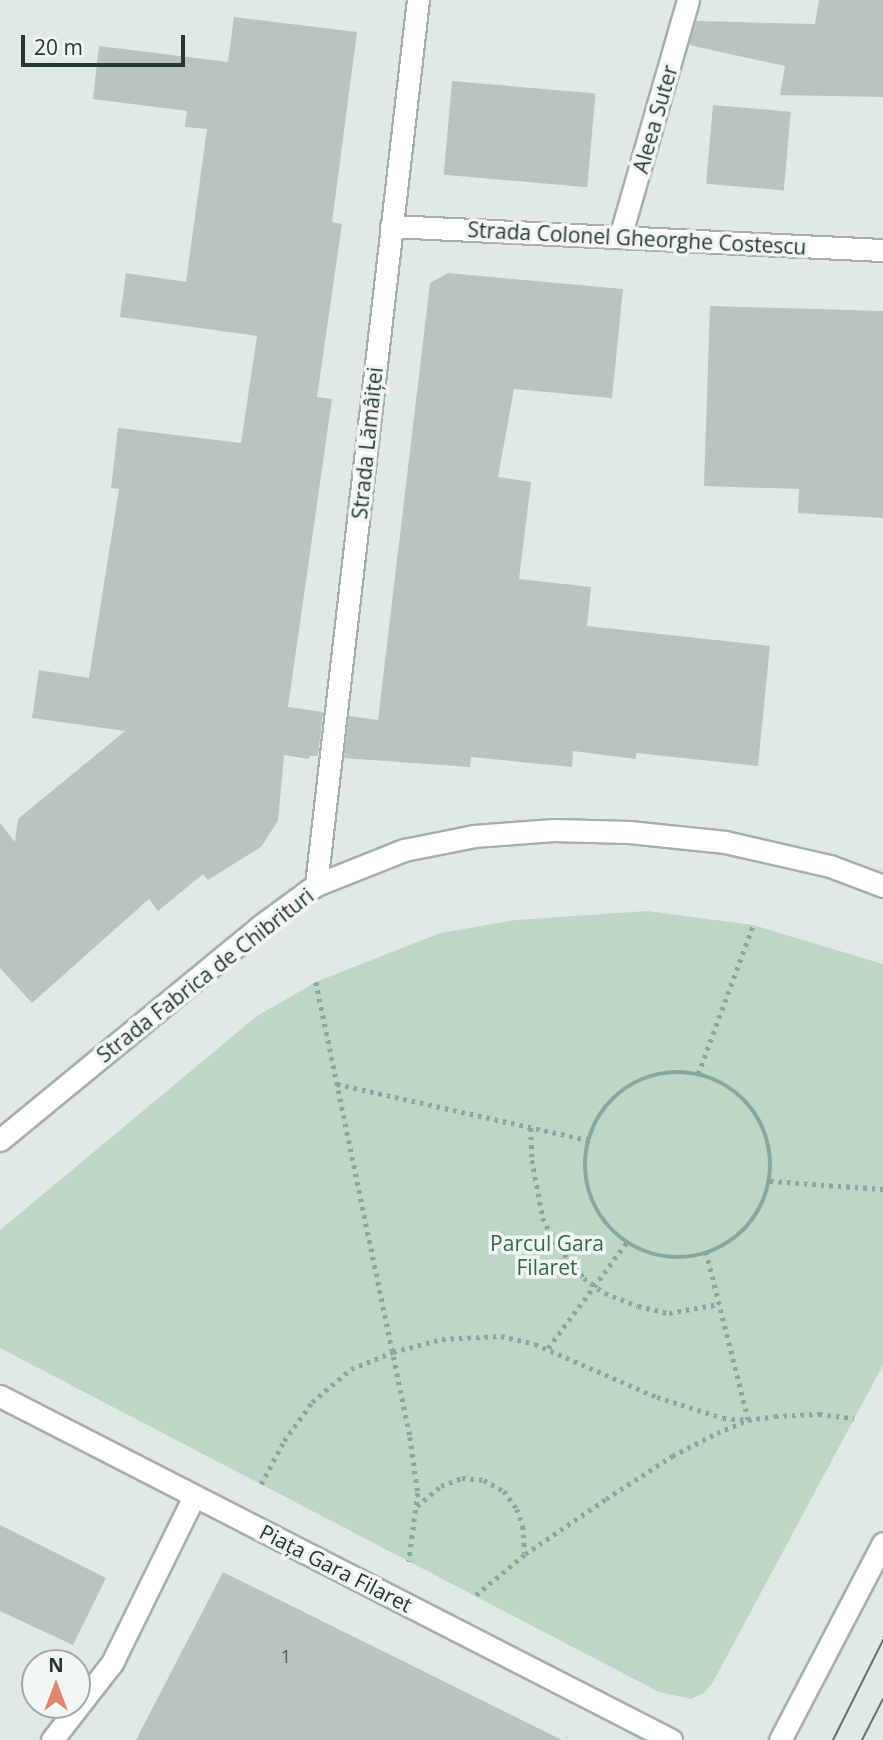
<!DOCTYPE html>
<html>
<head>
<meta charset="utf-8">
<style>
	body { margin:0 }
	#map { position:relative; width:883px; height:1740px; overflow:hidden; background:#e1e9e6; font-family:"Open Sans",sans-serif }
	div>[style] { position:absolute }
	.green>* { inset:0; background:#bcd8c4 }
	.building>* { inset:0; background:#b7c4bf; transform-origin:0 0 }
	.path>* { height:4.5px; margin-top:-2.25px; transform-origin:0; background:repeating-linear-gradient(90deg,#85a99e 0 3.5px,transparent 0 8.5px) }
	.path>.ring { margin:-2.25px; padding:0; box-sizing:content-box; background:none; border:4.5px solid #85a99e; border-radius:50% }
	.roads { filter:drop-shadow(2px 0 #a5b0ac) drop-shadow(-2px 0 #a5b0ac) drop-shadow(0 2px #a5b0ac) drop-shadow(0 -2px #a5b0ac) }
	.service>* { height:21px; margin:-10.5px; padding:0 10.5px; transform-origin:10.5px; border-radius:10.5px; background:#fff }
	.minor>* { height:21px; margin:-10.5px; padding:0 10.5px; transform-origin:10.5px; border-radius:10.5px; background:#fff }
	.tertiary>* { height:21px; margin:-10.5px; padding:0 10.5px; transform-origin:10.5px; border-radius:10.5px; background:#fff }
	.secondary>* { height:21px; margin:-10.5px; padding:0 10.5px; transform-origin:10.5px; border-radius:10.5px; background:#fff }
	.tram>* { height:2px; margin:-1px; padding:0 1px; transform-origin:1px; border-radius:1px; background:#5e736e }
	span { translate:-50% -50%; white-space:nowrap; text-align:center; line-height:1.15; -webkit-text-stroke:7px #f1f6f4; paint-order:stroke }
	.number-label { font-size:18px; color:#495b55 }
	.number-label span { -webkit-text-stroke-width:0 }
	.street-label { font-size:21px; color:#243832 }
	.park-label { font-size:21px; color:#336948 }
	.north { position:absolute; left:21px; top:1649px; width:70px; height:70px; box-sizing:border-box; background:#f1f6f4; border:2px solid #9faaa6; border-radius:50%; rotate:0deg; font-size:19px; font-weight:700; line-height:28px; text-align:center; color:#243832 }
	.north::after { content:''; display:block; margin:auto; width:24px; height:32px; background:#e08668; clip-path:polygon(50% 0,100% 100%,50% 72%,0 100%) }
	.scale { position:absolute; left:21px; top:35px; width:164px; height:32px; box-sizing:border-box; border:4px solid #243832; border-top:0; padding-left:9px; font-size:21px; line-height:24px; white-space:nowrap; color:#243832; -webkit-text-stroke:5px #f1f6f4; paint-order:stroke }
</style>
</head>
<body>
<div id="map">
	<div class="green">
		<i style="clip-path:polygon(647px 911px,753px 925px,883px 964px,883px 1365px,713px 1682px,704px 1693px,691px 1699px,659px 1692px,0 1348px,0 1230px,257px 1016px,316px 982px,440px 933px,516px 920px)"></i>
	</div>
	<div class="building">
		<i style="clip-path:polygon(819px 0,883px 0,883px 97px,780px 95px,785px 66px,689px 45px,696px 21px,815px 24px)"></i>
		<i style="clip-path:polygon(234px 17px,357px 32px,332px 222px,342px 224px,317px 397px,332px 399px,288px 707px,323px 712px,318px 756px,310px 756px,309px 759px,284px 755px,278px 821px,261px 847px,208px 880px,203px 874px,158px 911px,149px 899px,32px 1003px,0 968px,0 823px,15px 842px,18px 819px,125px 731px,32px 718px,39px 670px,89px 678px,119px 489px,111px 488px,118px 428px,241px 443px,257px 336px,120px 317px,126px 273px,186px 282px,207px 129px,185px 127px,187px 111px,93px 99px,99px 46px,228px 62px)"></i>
		<i style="left:452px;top:81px;width:144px;height:94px;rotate:5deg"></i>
		<i style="left:713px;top:105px;width:78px;height:79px;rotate:5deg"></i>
		<i style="clip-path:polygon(448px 273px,623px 289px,612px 398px,514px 389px,498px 477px,531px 482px,519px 579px,591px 587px,587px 626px,770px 646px,758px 766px,636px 753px,636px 759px,573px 751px,572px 767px,471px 757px,470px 767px,344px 758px,349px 716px,378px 720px,430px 283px)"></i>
		<i style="clip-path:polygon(710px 306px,883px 311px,883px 518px,798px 513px,799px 489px,704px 486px)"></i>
		<i style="clip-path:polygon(0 1525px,106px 1578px,73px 1645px,0 1611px)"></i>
		<i style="clip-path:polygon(223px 1572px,562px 1740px,136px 1740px)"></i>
	</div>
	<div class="path">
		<i style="left:316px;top:982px;width:465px;rotate:78.3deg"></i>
		<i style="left:410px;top:1437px;width:57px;rotate:81.9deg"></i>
		<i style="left:418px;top:1493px;width:69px;rotate:97.5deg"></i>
		<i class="ring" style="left:585px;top:1072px;width:181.5px;height:181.5px"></i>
		<i style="left:698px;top:1074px;width:159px;rotate:-69.7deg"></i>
		<i style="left:337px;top:1084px;width:257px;rotate:12.6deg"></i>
		<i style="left:531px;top:1128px;width:32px;rotate:88deg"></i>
		<i style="left:532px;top:1160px;width:59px;rotate:79.3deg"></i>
		<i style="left:543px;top:1218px;width:25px;rotate:64deg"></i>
		<i style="left:554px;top:1241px;width:48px;rotate:51deg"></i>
		<i style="left:584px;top:1278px;width:26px;rotate:36deg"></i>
		<i style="left:605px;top:1293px;width:35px;rotate:22deg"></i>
		<i style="left:638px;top:1306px;width:32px;rotate:13deg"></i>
		<i style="left:669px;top:1313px;width:51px;rotate:-10.2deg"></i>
		<i style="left:770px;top:1181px;width:113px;rotate:4deg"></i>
		<i style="left:548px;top:1348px;width:132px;rotate:-53.3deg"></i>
		<i style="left:261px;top:1484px;width:49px;rotate:-61.9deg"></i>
		<i style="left:284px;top:1441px;width:48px;rotate:-54.3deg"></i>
		<i style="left:312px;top:1402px;width:51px;rotate:-40.2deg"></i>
		<i style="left:351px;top:1369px;width:45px;rotate:-22deg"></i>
		<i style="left:393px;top:1352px;width:51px;rotate:-14.9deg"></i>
		<i style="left:442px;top:1339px;width:59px;rotate:-2.9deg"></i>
		<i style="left:501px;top:1336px;width:35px;rotate:13deg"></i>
		<i style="left:535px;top:1344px;width:133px;rotate:23.5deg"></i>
		<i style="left:657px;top:1397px;width:69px;rotate:17.7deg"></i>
		<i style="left:723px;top:1418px;width:25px;rotate:5deg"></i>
		<i style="left:748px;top:1420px;width:172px;rotate:-104.1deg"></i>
		<i style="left:417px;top:1506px;width:31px;rotate:-40deg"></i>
		<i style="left:441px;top:1486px;width:22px;rotate:-21deg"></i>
		<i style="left:462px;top:1478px;width:22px;rotate:5deg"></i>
		<i style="left:484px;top:1480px;width:23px;rotate:29deg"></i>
		<i style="left:504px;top:1491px;width:22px;rotate:54deg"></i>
		<i style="left:517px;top:1509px;width:18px;rotate:71deg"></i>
		<i style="left:523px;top:1526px;width:27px;rotate:86deg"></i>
		<i style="left:476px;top:1595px;width:64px;rotate:-39.9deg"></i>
		<i style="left:525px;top:1554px;width:98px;rotate:-34.2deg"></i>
		<i style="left:606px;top:1499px;width:79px;rotate:-33.1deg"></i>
		<i style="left:672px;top:1456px;width:51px;rotate:-27.1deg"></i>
		<i style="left:717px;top:1433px;width:34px;rotate:-23deg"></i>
		<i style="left:748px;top:1420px;width:27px;rotate:-8deg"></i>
		<i style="left:775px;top:1416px;width:44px;rotate:-2.6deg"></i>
		<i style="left:819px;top:1414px;width:35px;rotate:7deg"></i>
	</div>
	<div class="roads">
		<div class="service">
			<i style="left:52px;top:1740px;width:98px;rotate:-52.1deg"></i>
			<i style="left:112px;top:1663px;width:186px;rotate:-63.8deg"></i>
		</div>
		<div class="minor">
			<i style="left:391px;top:226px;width:493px;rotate:2.8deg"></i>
			<i style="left:620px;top:237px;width:247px;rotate:-74deg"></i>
			<i style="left:316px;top:885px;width:891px;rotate:-83.43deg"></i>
			<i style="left:0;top:1396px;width:754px;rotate:27.14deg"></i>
		</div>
		<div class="tertiary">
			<i style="left:0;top:1140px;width:335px;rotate:-39.4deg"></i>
			<i style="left:259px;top:927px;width:71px;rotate:-36.4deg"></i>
			<i style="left:316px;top:885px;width:95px;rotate:-21.7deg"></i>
			<i style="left:404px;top:850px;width:71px;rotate:-11.3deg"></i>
			<i style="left:474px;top:836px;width:80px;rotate:-4.3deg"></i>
			<i style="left:554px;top:830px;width:75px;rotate:1.5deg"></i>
			<i style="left:629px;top:832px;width:97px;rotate:5.9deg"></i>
			<i style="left:725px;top:842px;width:108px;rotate:12.9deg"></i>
			<i style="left:830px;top:866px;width:57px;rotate:20.7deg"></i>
		</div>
		<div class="secondary">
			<i style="left:780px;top:1740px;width:222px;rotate:-62.4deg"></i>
		</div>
	</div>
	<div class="tram">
		<i style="left:833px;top:1740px;width:112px;rotate:-63.4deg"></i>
		<i style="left:862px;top:1740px;width:46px;rotate:-62.9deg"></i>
	</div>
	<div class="number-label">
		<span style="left:286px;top:1656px">1</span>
	</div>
	<div class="street-label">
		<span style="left:655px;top:119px;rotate:-74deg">Aleea Suter</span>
		<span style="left:637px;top:238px;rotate:3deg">Strada Colonel Gheorghe Costescu</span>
		<span style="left:367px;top:443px;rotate:-84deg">Strada Lămâiței</span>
		<span style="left:205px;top:975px;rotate:-38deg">Strada Fabrica de Chibrituri</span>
		<span style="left:336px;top:1568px;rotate:27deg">Piața Gara Filaret</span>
	</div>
	<div class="park-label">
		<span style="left:547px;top:1255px">Parcul Gara<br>Filaret</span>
	</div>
	<div class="north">N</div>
	<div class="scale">20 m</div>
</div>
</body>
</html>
